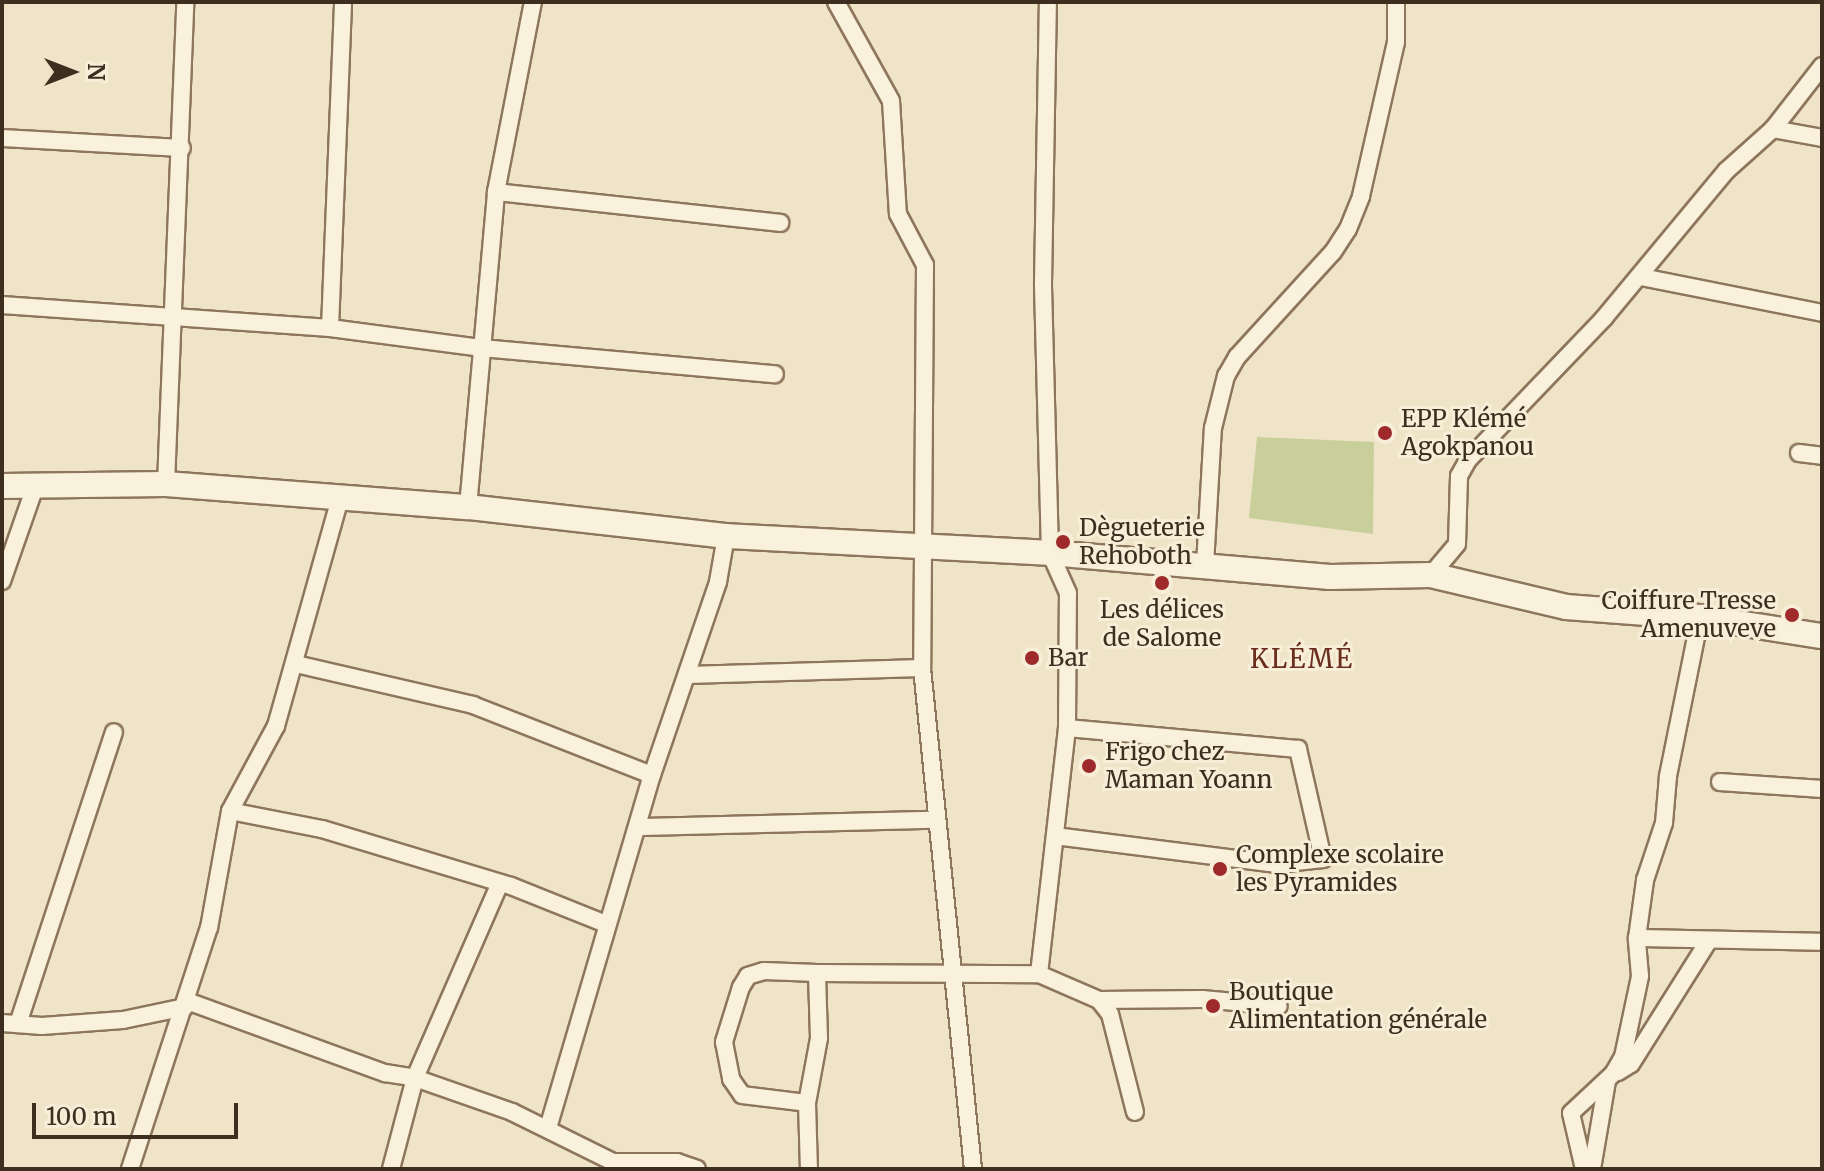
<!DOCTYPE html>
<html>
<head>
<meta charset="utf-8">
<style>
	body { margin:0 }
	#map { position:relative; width:1824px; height:1171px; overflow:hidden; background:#f0e4c8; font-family:Merriweather,serif }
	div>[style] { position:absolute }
	.green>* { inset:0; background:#c9cf9b }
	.roads { filter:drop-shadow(2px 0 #8d765c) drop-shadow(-2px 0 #8d765c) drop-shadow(0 2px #8d765c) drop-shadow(0 -2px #8d765c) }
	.street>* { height:16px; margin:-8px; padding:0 8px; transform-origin:8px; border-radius:8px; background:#faf1dc }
	.secondary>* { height:24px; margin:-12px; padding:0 12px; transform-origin:12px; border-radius:12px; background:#faf1dc }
	.dots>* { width:22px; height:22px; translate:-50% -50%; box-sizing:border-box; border:4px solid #f7eed8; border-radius:50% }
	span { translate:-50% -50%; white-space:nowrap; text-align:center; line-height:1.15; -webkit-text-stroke:6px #f7eed8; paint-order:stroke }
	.poi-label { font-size:24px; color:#3d2e20 }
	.left { translate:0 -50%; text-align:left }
	.right { translate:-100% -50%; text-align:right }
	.neighbourhood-label { font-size:26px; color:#6b2e1e; letter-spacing:2px }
	.frame { position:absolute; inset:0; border:4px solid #3d2e20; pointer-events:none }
	.north { position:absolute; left:32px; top:32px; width:80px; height:80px; -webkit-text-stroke:6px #f7eed8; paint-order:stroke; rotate:90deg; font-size:22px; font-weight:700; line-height:32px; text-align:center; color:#3d2e20 }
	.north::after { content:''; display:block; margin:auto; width:28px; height:36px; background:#3d2e20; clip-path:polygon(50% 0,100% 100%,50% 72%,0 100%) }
	.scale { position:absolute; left:32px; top:1103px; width:206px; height:36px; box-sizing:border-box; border:4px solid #3d2e20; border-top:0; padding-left:10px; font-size:24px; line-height:28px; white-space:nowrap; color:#3d2e20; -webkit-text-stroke:6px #f7eed8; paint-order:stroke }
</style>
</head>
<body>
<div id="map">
	<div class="green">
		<i style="clip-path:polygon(1257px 437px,1374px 442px,1373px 534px,1249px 518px)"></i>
	</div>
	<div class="roads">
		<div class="street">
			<i style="left:836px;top:2px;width:113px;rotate:60.9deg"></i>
			<i style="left:891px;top:101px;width:113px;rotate:86.5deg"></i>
			<i style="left:898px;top:214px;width:58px;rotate:62.1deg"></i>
			<i style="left:925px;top:265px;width:403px;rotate:90.4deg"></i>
			<i style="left:922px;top:668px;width:504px;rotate:84.19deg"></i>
			<i style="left:1773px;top:129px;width:50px;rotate:10.4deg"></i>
			<i style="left:2px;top:138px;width:180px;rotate:3.2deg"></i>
			<i style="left:496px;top:192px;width:286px;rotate:6.2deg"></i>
			<i style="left:1641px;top:277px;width:185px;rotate:11.2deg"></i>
			<i style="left:2px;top:305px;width:329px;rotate:4deg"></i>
			<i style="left:330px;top:328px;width:152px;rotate:7.5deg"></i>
			<i style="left:481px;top:348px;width:295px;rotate:5.1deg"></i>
			<i style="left:330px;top:328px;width:326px;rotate:-87.7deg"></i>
			<i style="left:1799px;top:453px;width:23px;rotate:7deg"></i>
			<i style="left:166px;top:484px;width:482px;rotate:-87.7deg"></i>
			<i style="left:468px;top:507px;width:316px;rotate:-84.9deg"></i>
			<i style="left:496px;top:192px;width:194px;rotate:-79deg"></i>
			<i style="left:1205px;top:565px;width:137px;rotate:-86.7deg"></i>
			<i style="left:1213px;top:428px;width:54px;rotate:-76deg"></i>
			<i style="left:1226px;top:376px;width:22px;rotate:-60deg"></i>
			<i style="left:1237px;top:357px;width:142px;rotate:-47.6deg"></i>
			<i style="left:1333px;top:252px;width:27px;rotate:-57deg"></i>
			<i style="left:1348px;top:229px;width:35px;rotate:-68deg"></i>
			<i style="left:1361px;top:196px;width:158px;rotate:-77.2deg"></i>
			<i style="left:1396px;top:42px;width:40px;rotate:-90deg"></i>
			<i style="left:1431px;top:575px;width:40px;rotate:-50deg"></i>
			<i style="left:1457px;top:544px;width:68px;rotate:-88.3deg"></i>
			<i style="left:1459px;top:476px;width:18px;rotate:-61deg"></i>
			<i style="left:1468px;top:460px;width:197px;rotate:-46.2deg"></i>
			<i style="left:1604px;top:318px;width:191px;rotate:-50.3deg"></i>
			<i style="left:1726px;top:171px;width:63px;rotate:-41.8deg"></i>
			<i style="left:1773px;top:129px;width:80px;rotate:-52.1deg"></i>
			<i style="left:2px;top:581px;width:103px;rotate:-70.7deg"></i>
			<i style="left:296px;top:664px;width:182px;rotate:13deg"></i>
			<i style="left:473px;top:705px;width:192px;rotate:21.4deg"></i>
			<i style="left:687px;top:675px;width:235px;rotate:-1.7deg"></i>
			<i style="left:1720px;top:782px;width:102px;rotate:3.9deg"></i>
			<i style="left:230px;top:811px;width:94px;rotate:11.1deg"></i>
			<i style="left:322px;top:829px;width:197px;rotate:16.8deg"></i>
			<i style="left:511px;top:886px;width:102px;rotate:21.8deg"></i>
			<i style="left:641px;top:827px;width:294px;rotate:-1.4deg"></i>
			<i style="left:1055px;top:836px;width:224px;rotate:7.2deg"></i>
			<i style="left:1277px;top:864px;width:46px;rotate:-6.2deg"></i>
			<i style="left:1323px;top:859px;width:113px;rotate:-102.8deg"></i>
			<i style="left:1298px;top:749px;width:232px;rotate:-174.8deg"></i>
			<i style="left:500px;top:883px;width:213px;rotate:113.6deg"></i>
			<i style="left:415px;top:1078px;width:103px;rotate:19.3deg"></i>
			<i style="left:512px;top:1112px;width:113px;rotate:26.3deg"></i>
			<i style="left:613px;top:1162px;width:64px"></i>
			<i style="left:677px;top:1162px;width:21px;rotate:19deg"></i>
			<i style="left:1637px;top:938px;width:185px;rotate:1.2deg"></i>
			<i style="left:817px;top:973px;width:53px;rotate:-177.8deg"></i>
			<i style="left:764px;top:971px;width:17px;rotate:163deg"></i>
			<i style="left:748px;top:976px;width:13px;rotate:122deg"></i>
			<i style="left:741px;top:987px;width:58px;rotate:107.2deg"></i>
			<i style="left:724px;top:1042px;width:38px;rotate:79deg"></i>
			<i style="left:731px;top:1079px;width:19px;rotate:55deg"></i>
			<i style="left:742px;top:1095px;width:65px;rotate:7deg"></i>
			<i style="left:807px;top:1103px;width:66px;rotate:-79.5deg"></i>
			<i style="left:819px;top:1038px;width:65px;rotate:-91.8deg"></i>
			<i style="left:817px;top:973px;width:222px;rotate:0.3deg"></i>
			<i style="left:1039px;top:974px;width:65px;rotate:23.4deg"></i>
			<i style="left:1099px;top:1000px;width:18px;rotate:52deg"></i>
			<i style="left:1110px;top:1014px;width:101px;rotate:75.7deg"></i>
			<i style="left:1039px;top:974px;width:248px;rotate:-83.5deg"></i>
			<i style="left:1067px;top:728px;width:135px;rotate:-89.6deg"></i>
			<i style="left:1068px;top:593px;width:44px;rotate:-114.2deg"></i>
			<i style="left:1050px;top:553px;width:270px;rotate:-91.5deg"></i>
			<i style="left:1043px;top:283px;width:281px;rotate:-89deg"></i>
			<i style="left:1099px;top:1000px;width:103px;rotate:-0.6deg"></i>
			<i style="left:1202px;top:999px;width:77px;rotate:5.2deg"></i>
			<i style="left:187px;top:1001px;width:211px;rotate:20deg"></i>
			<i style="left:385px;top:1073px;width:30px;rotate:9deg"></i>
			<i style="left:415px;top:1078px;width:94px;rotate:104.8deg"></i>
			<i style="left:2px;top:1023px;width:40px;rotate:4.3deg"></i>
			<i style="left:42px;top:1026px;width:81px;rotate:-4.2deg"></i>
			<i style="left:123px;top:1020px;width:63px;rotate:-11.8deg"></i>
			<i style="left:18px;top:1024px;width:307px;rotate:-71.8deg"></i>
			<i style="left:1618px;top:1072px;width:15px;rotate:-32deg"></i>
			<i style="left:1631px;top:1064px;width:146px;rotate:-57.8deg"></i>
			<i style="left:807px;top:1103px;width:66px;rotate:88.3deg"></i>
			<i style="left:548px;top:1128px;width:368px;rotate:-73.6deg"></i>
			<i style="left:652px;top:775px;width:204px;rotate:-71.1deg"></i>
			<i style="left:718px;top:582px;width:47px;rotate:-80.1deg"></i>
			<i style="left:130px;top:1169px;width:254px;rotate:-71.9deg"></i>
			<i style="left:209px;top:928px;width:119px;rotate:-79.8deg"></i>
			<i style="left:230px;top:811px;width:97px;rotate:-61.6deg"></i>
			<i style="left:276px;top:726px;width:236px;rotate:-74.3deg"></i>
			<i style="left:1584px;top:1169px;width:57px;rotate:-103.1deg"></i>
			<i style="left:1571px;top:1113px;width:57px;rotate:-42.9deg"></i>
			<i style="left:1613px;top:1074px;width:20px;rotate:-60deg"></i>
			<i style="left:1623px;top:1057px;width:83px;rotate:-78.1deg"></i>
			<i style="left:1640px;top:976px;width:38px;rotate:-95deg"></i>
			<i style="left:1637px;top:938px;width:59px;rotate:-82.1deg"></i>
			<i style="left:1645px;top:880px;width:60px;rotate:-71.6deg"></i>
			<i style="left:1664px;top:823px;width:47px;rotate:-85.1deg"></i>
			<i style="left:1668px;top:776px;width:162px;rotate:-78.6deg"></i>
			<i style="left:1592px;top:1169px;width:89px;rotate:-80.3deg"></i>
		</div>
		<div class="secondary">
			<i style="left:2px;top:486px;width:164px;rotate:-0.7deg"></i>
			<i style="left:166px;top:484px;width:303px;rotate:4.4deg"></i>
			<i style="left:468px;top:507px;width:260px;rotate:6.4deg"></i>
			<i style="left:726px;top:536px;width:324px;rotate:3deg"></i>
			<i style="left:1050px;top:553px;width:281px;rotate:4.9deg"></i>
			<i style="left:1330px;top:577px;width:101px;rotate:-1.1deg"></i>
			<i style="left:1431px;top:575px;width:139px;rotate:13.3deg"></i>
			<i style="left:1566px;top:607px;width:134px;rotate:4.3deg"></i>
			<i style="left:1700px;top:617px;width:123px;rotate:8.9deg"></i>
		</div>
	</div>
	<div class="dots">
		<i style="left:1385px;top:433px;background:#9e2a2b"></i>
		<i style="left:1063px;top:542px;background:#9e2a2b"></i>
		<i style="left:1162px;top:583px;background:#9e2a2b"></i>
		<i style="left:1792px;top:615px;background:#9e2a2b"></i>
		<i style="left:1032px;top:658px;background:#9e2a2b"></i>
		<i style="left:1089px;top:766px;background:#9e2a2b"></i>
		<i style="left:1220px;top:869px;background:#9e2a2b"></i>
		<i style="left:1213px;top:1006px;background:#9e2a2b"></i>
	</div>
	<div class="poi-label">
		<span class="left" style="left:1401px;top:433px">EPP Klémé<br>Agokpanou</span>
		<span class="left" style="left:1079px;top:542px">Dègueterie<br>Rehoboth</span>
		<span class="right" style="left:1776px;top:615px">Coiffure Tresse<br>Amenuveve</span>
		<span style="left:1162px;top:624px">Les délices<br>de Salome</span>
		<span class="left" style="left:1048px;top:658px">Bar</span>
		<span class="left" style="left:1105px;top:766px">Frigo chez<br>Maman Yoann</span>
		<span class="left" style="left:1236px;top:869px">Complexe scolaire<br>les Pyramides</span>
		<span class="left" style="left:1229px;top:1006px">Boutique<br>Alimentation générale</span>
	</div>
	<div class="neighbourhood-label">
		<span style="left:1302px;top:659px">KLÉMÉ</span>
	</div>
	<div class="frame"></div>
	<div class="north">N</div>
	<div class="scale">100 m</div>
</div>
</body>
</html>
